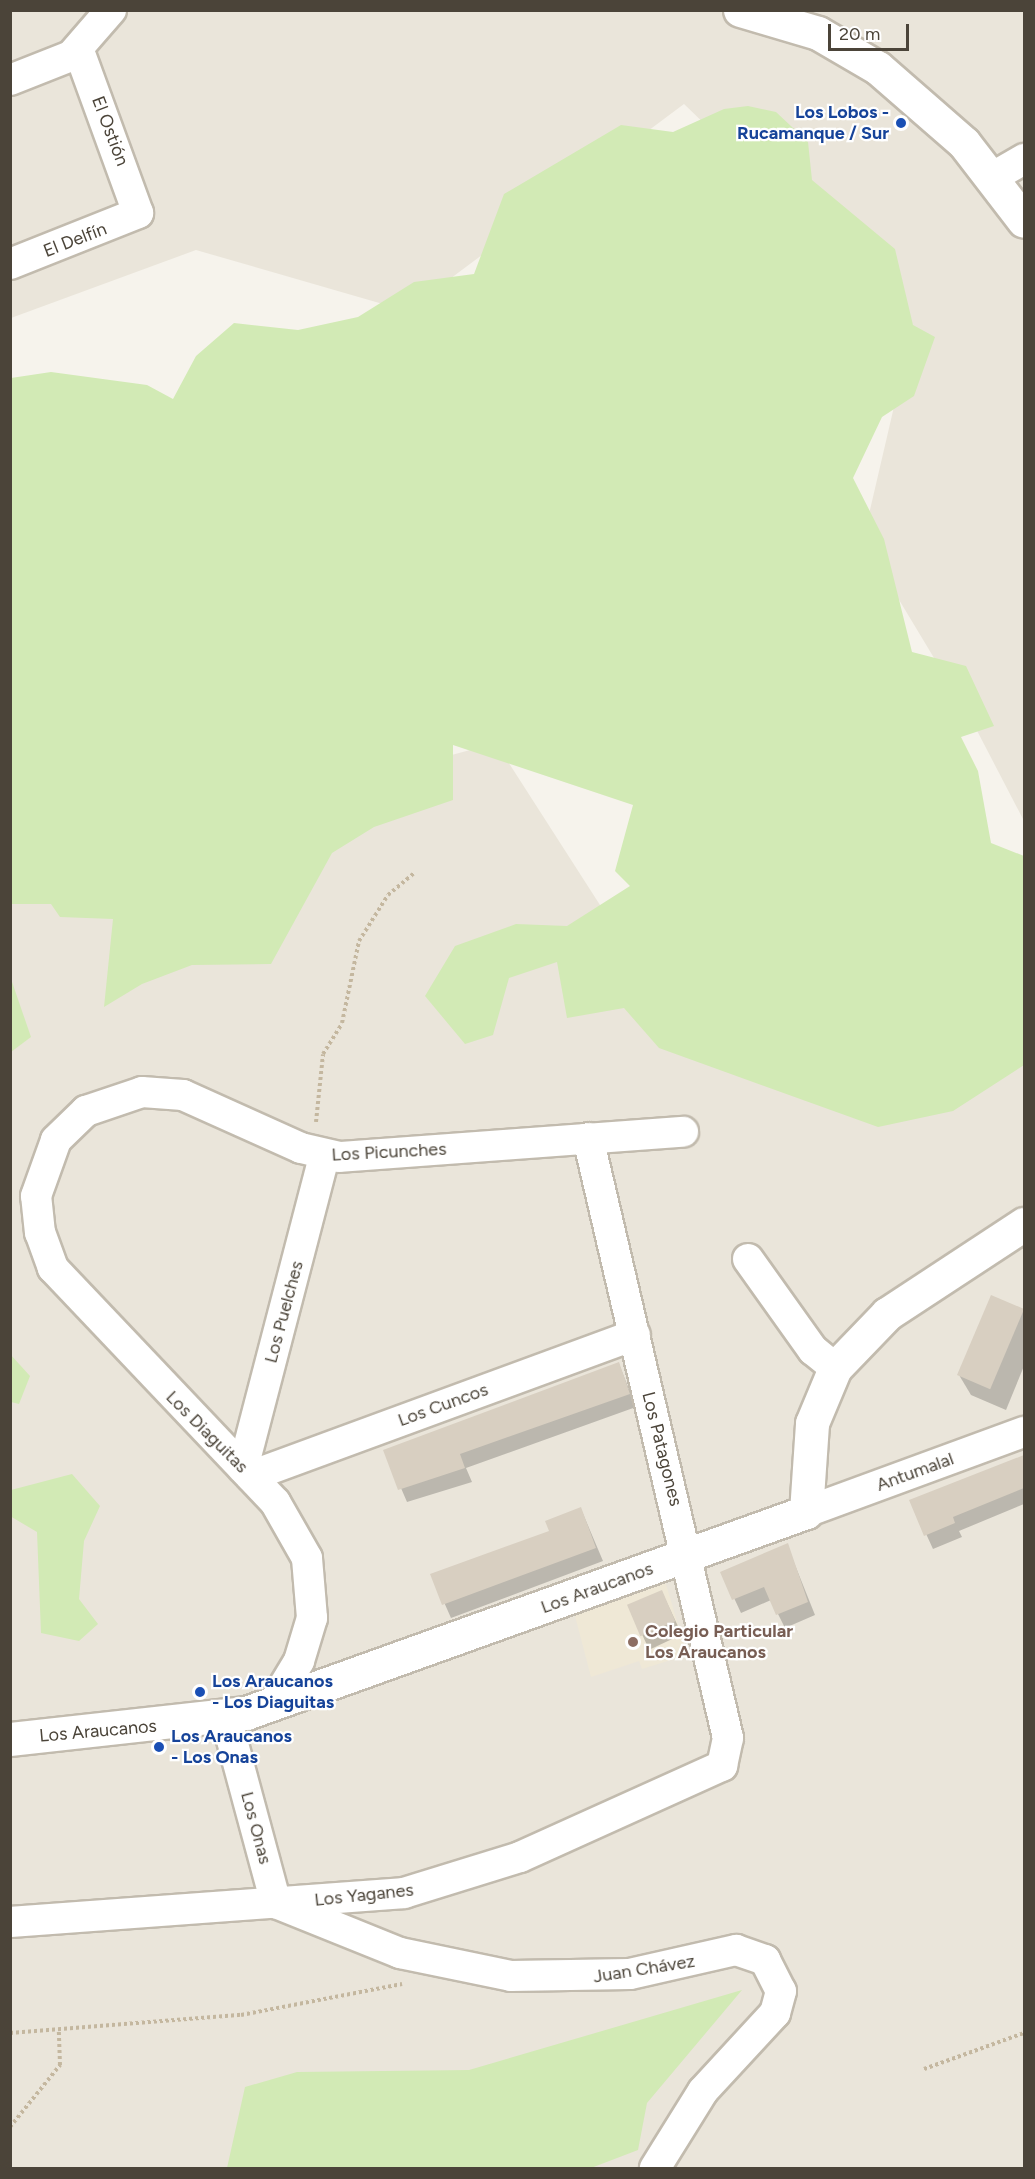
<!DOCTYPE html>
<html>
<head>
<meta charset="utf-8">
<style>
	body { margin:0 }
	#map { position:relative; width:1035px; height:2179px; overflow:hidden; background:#f6f3ec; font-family:Figtree,sans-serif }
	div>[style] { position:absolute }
	.residential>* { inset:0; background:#eae5da }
	.education>* { inset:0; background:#efe8d6 }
	.green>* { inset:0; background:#d2eab5 }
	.shadow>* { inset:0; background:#0003; transform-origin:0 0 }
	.building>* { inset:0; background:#d8cfc1; transform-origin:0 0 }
	.path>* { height:4px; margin-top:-2px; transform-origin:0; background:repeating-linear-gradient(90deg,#c4b79f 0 3px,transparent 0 6px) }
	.roads { filter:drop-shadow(2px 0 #c2bbae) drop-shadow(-2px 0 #c2bbae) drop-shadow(0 2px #c2bbae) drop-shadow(0 -2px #c2bbae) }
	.minor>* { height:30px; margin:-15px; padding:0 15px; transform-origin:15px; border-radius:15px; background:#fff }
	.tertiary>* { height:33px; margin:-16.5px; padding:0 16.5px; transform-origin:16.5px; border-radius:16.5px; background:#fff }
	.dots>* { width:16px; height:16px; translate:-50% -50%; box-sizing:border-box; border:3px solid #fff; border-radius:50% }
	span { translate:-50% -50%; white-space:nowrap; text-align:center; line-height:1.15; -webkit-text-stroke:4.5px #fff; paint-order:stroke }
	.transit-label { font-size:18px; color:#164399; font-weight:700 }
	.right { translate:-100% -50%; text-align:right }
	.left { translate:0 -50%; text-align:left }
	.street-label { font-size:18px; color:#4b4439 }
	.education-label { font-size:18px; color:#785e54; font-weight:700 }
	.frame { position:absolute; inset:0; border:12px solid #4b4439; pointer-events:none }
	.scale { position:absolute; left:828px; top:24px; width:81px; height:27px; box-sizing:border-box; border:3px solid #4b4439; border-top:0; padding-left:8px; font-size:18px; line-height:21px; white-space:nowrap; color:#4b4439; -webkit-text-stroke:4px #fff; paint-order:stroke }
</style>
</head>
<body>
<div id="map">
	<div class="residential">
		<i style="clip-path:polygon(11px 11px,1024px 11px,1024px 821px,972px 721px,863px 540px,913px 325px,684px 104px,407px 311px,196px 250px,11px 318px)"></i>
		<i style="clip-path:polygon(496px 743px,695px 1053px,1024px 1025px,1024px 2168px,11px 2168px,10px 894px,341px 785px)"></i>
	</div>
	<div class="education">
		<i style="clip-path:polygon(665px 1581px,687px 1655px,642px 1669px,639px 1661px,591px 1677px,575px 1616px)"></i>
	</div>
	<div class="green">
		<i style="clip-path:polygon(748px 106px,776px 112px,808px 142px,812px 180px,895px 249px,913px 325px,935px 337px,914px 396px,882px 417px,853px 478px,884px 539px,912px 652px,966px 666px,994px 726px,961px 737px,978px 771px,991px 843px,1024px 856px,1024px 1065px,953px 1111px,878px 1127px,659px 1048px,624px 1008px,567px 1018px,557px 962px,509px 978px,493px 1035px,465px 1044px,425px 996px,455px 946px,516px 924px,567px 926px,630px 886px,615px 871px,633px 805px,453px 745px,453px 800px,374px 827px,332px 853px,271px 964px,192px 965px,142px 984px,104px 1007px,113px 919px,60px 917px,51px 904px,11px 904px,11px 378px,51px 372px,147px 385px,173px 399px,196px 356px,234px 323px,298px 330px,358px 317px,414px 282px,474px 274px,504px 194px,621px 125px,673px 132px,724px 109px)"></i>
		<i style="clip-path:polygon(11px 979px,31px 1037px,11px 1052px,10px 1052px)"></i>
		<i style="clip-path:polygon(10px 1354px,30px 1376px,19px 1404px,11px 1402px)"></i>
		<i style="clip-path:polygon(72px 1474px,100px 1506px,84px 1541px,79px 1599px,98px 1624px,79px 1641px,41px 1633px,37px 1532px,10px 1516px,11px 1490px)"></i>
		<i style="clip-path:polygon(742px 1990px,647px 2103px,638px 2150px,591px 2168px,227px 2168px,245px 2087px,297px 2072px,469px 2070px)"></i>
	</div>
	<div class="shadow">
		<i style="clip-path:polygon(992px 1297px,1024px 1311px,1024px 1366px,1006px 1410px,971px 1395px,959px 1375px)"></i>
		<i style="clip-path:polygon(619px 1364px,636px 1407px,466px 1468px,472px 1482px,407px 1502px,385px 1451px)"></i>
		<i style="clip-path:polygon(1024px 1456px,1024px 1504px,959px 1531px,962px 1537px,933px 1549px,911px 1501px)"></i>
		<i style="clip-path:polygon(581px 1509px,603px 1561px,451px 1618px,432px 1575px,551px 1532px)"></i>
		<i style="clip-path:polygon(787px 1545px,815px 1615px,785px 1628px,771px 1600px,741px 1613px,722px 1572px)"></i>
		<i style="left:662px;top:1592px;width:47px;height:36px;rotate:65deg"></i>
	</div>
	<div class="building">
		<i style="left:991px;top:1295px;width:36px;height:87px;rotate:23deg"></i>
		<i style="clip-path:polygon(619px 1362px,630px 1394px,460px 1454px,465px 1468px,398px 1490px,383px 1450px)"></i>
		<i style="clip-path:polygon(1024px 1455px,1024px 1488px,953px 1517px,955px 1523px,924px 1536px,909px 1500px)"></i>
		<i style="clip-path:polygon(581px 1507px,596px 1548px,442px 1605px,430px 1574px,549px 1531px,545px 1521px)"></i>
		<i style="clip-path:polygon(788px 1543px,808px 1602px,776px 1615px,764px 1587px,732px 1600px,720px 1572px)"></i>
		<i style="left:662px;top:1590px;width:34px;height:38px;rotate:67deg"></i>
	</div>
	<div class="path">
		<i style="left:316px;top:1122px;width:68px;rotate:-84.1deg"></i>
		<i style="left:323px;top:1054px;width:36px;rotate:-58deg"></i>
		<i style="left:342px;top:1023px;width:84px;rotate:-78.3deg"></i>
		<i style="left:359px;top:941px;width:54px;rotate:-57.8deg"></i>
		<i style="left:388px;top:895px;width:35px;rotate:-40deg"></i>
		<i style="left:10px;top:2033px;width:232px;rotate:-4.5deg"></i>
		<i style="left:241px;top:2015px;width:164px;rotate:-10.9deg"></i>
		<i style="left:924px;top:2069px;width:106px;rotate:-19.8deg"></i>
		<i style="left:10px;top:2127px;width:80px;rotate:-51.1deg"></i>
		<i style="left:60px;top:2065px;width:34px;rotate:-92deg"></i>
	</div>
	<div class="roads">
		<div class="minor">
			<i style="left:10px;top:80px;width:66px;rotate:-21.5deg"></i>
			<i style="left:71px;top:56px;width:61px;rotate:-49deg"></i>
			<i style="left:993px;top:177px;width:36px;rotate:-30deg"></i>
			<i style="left:10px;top:264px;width:138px;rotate:-21.7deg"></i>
			<i style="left:138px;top:213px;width:172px;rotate:-110deg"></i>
			<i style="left:748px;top:1259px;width:112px;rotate:54.5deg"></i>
			<i style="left:813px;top:1350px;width:28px;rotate:39deg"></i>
			<i style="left:243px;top:1468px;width:322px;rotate:-75.4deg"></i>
			<i style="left:251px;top:1476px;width:409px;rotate:-20.2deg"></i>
			<i style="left:806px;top:1512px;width:232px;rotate:-20.2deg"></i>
			<i style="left:273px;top:1704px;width:50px;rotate:-58.8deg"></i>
			<i style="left:299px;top:1661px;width:45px;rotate:-73.2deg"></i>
			<i style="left:312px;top:1618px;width:60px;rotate:-94.8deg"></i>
			<i style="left:307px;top:1558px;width:64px;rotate:-119.7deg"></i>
			<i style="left:275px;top:1502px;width:323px;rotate:-133.5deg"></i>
			<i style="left:53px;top:1268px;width:37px;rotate:-110deg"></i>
			<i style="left:40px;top:1233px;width:37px;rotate:-96deg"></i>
			<i style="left:36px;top:1196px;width:59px;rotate:-70.3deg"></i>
			<i style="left:56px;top:1140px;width:42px;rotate:-44deg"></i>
			<i style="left:86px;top:1111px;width:59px;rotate:-18.7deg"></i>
			<i style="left:142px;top:1092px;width:41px;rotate:4.2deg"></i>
			<i style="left:183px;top:1095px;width:129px;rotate:24.2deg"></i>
			<i style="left:301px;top:1148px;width:39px;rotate:13deg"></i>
			<i style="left:339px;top:1157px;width:345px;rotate:-4.2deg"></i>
			<i style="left:226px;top:1718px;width:192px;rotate:74.9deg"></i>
			<i style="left:276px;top:1903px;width:134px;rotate:22deg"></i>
			<i style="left:400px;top:1953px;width:113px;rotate:11.7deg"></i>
			<i style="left:511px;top:1976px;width:119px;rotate:-1deg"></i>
			<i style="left:630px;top:1974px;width:109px;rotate:-12.8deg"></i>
			<i style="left:736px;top:1950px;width:31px;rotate:19deg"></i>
			<i style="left:765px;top:1960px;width:35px;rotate:63deg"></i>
			<i style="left:781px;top:1991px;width:23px;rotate:105deg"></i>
			<i style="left:775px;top:2013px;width:106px;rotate:132.7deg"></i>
			<i style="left:703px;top:2091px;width:91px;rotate:121.9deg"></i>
			<i style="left:10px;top:1922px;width:395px;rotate:-4.2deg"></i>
			<i style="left:404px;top:1893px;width:121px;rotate:-17.2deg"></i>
			<i style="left:520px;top:1857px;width:222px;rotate:-24.3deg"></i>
			<i style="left:722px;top:1766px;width:29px;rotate:-78deg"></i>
			<i style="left:728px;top:1738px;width:616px;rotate:-103.13deg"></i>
		</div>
		<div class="tertiary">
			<i style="left:740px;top:10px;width:81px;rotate:16.4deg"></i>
			<i style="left:818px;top:33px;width:69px;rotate:30.3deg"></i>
			<i style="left:878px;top:68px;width:114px;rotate:41.1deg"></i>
			<i style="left:964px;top:143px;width:98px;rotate:52.4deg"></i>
			<i style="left:10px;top:1739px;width:237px;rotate:-6.3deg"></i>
			<i style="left:246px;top:1713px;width:595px;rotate:-19.74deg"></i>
			<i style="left:806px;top:1512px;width:89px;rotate:-86.1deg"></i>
			<i style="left:812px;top:1423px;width:60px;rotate:-67.3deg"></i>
			<i style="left:835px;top:1368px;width:75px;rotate:-46.1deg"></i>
			<i style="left:887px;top:1314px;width:164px;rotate:-33.3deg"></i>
		</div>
	</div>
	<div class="dots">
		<i style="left:901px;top:123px;background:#1a4fb4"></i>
		<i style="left:633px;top:1642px;background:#8d6e63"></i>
		<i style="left:200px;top:1692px;background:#1a4fb4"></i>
		<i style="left:159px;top:1747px;background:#1a4fb4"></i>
	</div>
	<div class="transit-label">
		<span class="right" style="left:889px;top:123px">Los Lobos -<br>Rucamanque / Sur</span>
		<span class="left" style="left:212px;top:1692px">Los Araucanos<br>- Los Diaguitas</span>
		<span class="left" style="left:171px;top:1747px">Los Araucanos<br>- Los Onas</span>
	</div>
	<div class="street-label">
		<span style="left:110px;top:131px;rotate:69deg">El Ostión</span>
		<span style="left:75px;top:240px;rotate:-21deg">El Delfín</span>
		<span style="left:389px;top:1152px;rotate:-3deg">Los Picunches</span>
		<span style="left:284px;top:1312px;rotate:-75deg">Los Puelches</span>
		<span style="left:443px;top:1405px;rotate:-20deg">Los Cuncos</span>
		<span style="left:207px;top:1432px;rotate:45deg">Los Diaguitas</span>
		<span style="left:662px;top:1449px;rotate:76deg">Los Patagones</span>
		<span style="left:915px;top:1472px;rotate:-20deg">Antumalal</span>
		<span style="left:597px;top:1588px;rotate:-20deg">Los Araucanos</span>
		<span style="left:98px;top:1731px;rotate:-5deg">Los Araucanos</span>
		<span style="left:256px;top:1828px;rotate:75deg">Los Onas</span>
		<span style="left:364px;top:1895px;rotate:-6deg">Los Yaganes</span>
		<span style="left:644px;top:1969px;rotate:-9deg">Juan Chávez</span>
	</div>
	<div class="education-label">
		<span class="left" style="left:645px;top:1642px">Colegio Particular<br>Los Araucanos</span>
	</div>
	<div class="frame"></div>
	<div class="scale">20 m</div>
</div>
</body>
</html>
